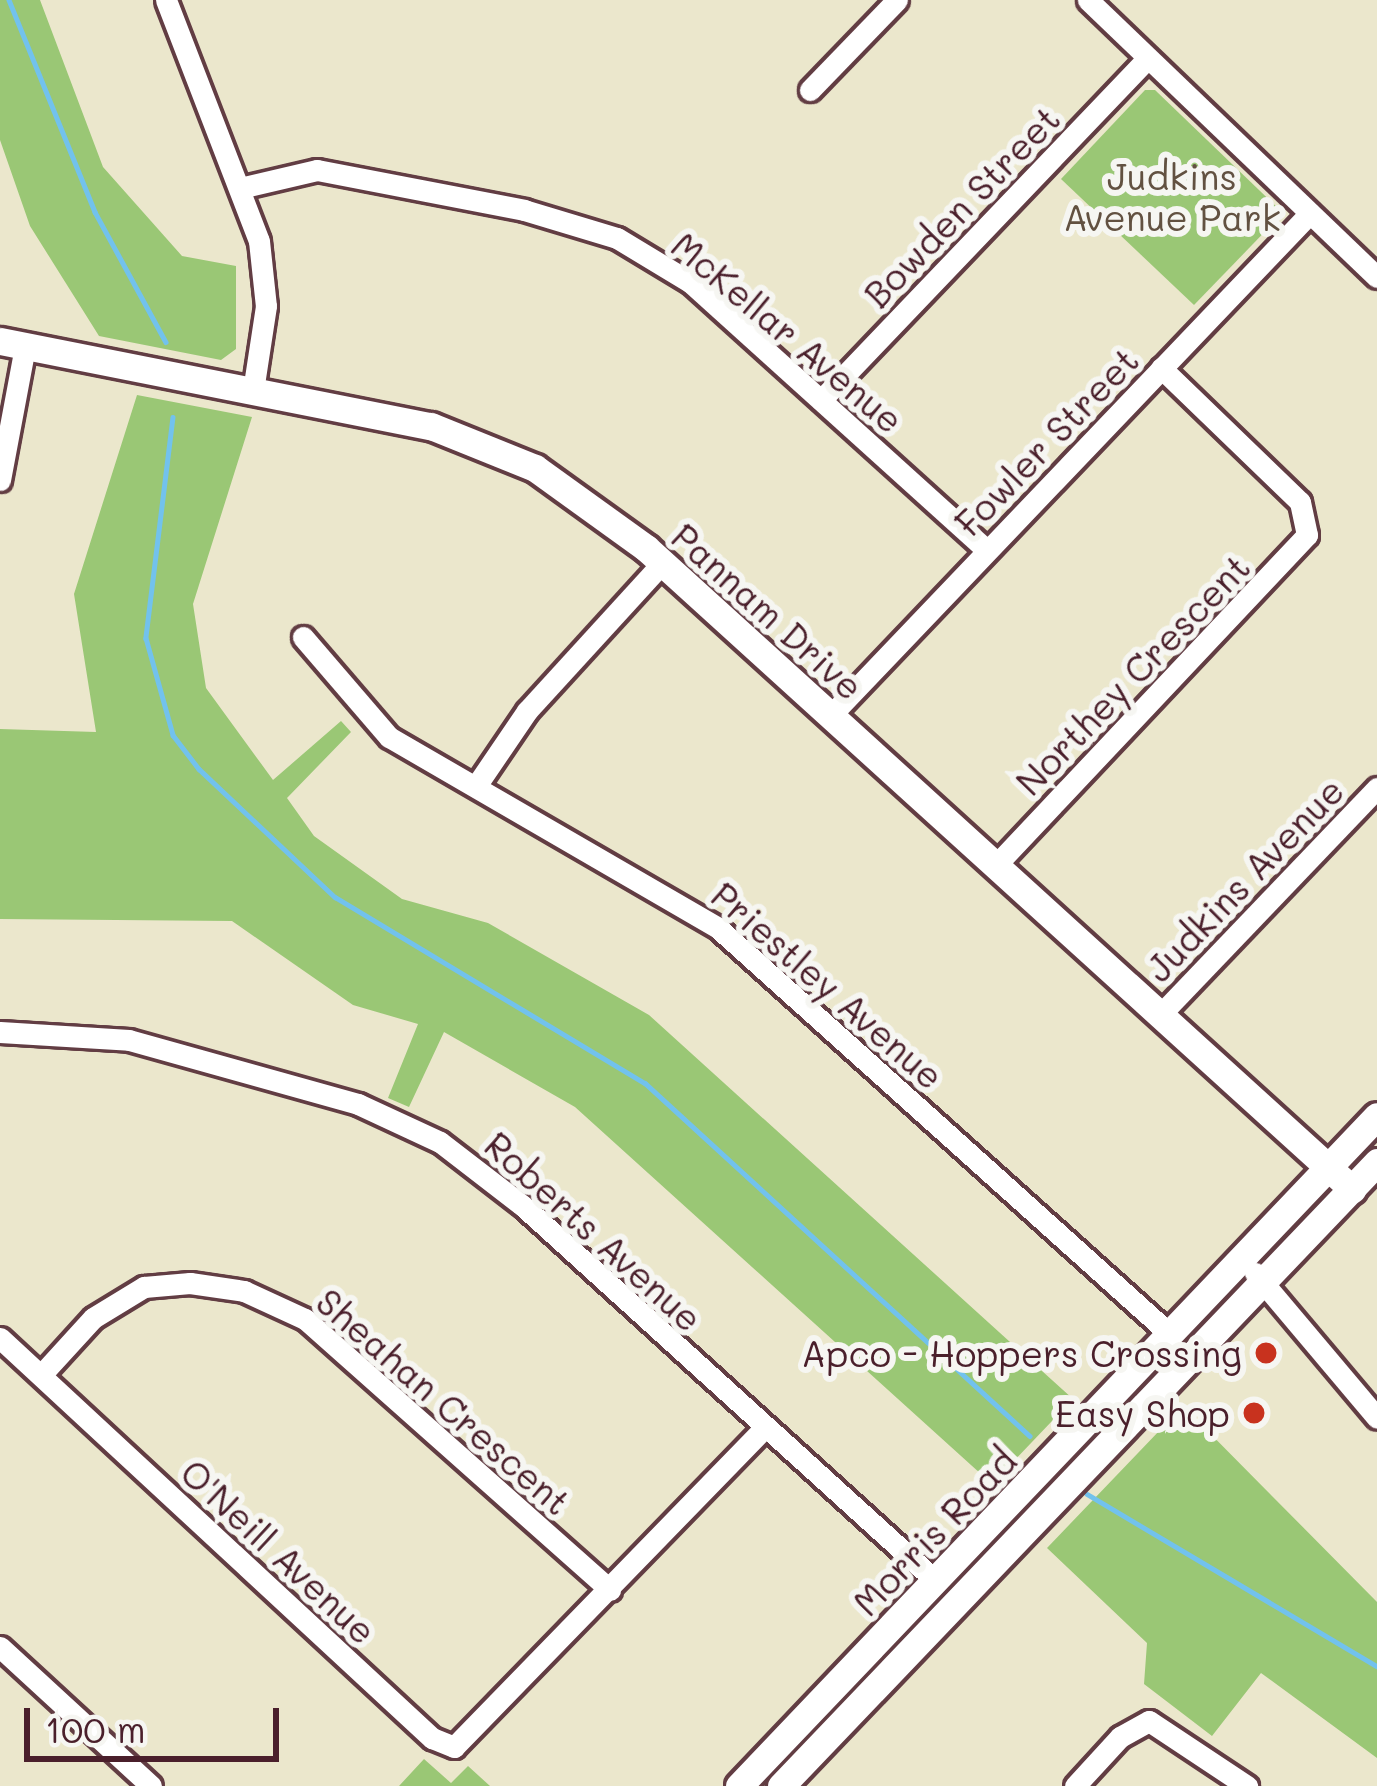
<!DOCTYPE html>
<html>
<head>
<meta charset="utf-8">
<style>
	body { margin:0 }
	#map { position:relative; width:1377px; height:1786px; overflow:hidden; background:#ebe7cc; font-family:Mali,sans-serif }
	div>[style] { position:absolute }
	.green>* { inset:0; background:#9ac775 }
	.stream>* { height:4.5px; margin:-2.25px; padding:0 2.25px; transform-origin:2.25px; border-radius:2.25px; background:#72c2ed }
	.roads { filter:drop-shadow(3px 0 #623d43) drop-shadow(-3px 0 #623d43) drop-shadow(0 3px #623d43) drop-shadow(0 -3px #623d43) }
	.minor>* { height:21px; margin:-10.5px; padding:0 10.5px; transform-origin:10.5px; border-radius:10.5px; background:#fff }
	.tertiary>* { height:27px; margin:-13.5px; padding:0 13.5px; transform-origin:13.5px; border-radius:13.5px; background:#fff }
	.dots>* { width:33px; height:33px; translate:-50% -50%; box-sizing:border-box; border:6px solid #f6f6f2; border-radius:50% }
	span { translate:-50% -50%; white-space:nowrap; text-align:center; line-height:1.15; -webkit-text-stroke:12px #f6f6f2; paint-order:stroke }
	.park-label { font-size:36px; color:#625141 }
	.street-label { font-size:36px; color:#4a1f2b }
	.poi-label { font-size:36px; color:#4a1f2b }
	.right { translate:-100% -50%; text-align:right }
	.scale { position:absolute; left:24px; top:1708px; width:255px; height:54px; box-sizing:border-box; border:6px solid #4a1f2b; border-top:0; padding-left:15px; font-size:36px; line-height:42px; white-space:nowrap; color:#4a1f2b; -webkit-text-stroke:9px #f6f6f2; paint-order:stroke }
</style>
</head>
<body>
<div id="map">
	<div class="green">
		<i style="clip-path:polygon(0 0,40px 0,103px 167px,182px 256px,236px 266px,236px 349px,221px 360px,99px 336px,30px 226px,0 140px)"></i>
		<i style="clip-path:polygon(1145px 90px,1155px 90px,1283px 213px,1194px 305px,1061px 179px)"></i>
		<i style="clip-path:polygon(137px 395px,252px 417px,193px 604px,206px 688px,273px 780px,341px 721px,351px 732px,287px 798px,314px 836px,402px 899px,488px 923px,649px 1015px,1073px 1399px,992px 1484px,575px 1107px,444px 1032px,409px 1107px,388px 1098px,418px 1024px,353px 1005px,232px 921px,0 919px,0 729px,96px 732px,74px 594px)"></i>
		<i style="clip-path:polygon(1183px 1406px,1377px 1602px,1377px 1758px,1261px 1673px,1212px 1736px,1144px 1684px,1147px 1643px,1047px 1548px)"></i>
		<i style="clip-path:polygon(424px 1759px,451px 1783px,468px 1766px,490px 1786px,399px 1786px)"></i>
	</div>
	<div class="stream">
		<i style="left:9px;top:0;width:229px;rotate:67.9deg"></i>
		<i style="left:95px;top:212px;width:148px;rotate:61.4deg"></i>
		<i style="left:173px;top:417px;width:223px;rotate:97deg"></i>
		<i style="left:146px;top:638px;width:101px;rotate:74.4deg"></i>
		<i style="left:173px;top:735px;width:43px;rotate:52.6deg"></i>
		<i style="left:199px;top:769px;width:187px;rotate:43.3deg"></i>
		<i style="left:335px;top:897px;width:362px;rotate:31deg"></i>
		<i style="left:645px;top:1083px;width:522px;rotate:42.52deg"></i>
		<i style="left:1087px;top:1494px;width:337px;rotate:30.7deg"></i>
	</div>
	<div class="roads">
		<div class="minor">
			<i style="left:166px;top:0;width:258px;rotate:68.9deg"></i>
			<i style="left:259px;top:241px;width:65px;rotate:83.9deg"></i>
			<i style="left:266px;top:306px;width:86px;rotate:98.7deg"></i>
			<i style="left:1088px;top:0;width:400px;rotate:43.8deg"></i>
			<i style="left:810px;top:90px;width:125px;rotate:-46deg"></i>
			<i style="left:240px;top:188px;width:79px;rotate:-13.2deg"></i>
			<i style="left:317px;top:170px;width:211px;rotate:10.9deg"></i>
			<i style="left:524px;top:210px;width:97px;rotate:16.8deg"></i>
			<i style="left:617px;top:238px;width:85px;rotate:31.1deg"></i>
			<i style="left:690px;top:282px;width:399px;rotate:42.1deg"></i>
			<i style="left:821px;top:400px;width:473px;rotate:-46.3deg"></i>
			<i style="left:0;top:480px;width:136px;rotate:-79.4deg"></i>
			<i style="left:303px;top:637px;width:132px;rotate:49.3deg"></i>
			<i style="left:389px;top:737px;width:380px;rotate:30.1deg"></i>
			<i style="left:718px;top:928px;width:609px;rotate:41.94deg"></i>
			<i style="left:830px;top:716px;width:695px;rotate:-46.34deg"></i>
			<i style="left:476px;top:786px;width:91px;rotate:-55.8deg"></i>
			<i style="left:527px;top:711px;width:200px;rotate:-47.6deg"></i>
			<i style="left:995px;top:866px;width:455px;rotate:-46.7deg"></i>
			<i style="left:1307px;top:535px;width:34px;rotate:-102deg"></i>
			<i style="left:1300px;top:502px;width:193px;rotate:-136deg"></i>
			<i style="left:1160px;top:1015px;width:314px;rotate:-46.3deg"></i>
			<i style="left:0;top:1032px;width:129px;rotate:3.5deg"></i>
			<i style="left:129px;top:1040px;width:238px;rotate:15.6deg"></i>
			<i style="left:358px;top:1104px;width:90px;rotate:24.9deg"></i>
			<i style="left:440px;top:1142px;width:105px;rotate:37.6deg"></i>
			<i style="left:523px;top:1206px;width:558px;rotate:42.24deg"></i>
			<i style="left:1255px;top:1273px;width:189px;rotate:49.9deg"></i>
			<i style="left:0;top:1338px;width:589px;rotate:42.8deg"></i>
			<i style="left:432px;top:1738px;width:24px;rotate:22deg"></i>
			<i style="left:454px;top:1747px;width:445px;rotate:-45.8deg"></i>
			<i style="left:41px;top:1375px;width:77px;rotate:-47.6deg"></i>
			<i style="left:93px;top:1318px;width:60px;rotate:-31.3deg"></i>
			<i style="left:144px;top:1287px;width:46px;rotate:-5deg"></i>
			<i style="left:190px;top:1283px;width:55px;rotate:8.4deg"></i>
			<i style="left:244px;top:1291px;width:67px;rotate:24.7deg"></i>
			<i style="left:305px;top:1319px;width:408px;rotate:41.6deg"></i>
			<i style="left:0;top:1647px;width:205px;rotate:42.6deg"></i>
			<i style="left:1075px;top:1786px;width:67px;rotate:-47.4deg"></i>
			<i style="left:1120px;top:1737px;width:33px;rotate:-29deg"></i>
			<i style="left:1149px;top:1721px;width:118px;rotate:33.6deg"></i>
		</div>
		<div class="tertiary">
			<i style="left:0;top:341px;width:439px;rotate:11.2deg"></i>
			<i style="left:431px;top:426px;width:112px;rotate:22deg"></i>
			<i style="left:535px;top:468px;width:137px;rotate:35.8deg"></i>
			<i style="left:646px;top:548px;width:954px;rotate:42.24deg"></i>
			<i style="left:739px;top:1786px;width:925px;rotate:-46.4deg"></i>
			<i style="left:781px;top:1786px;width:863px;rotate:-46.31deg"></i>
		</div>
	</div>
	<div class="dots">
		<i style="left:1266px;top:1353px;background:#c8321e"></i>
		<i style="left:1254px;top:1413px;background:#c8321e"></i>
	</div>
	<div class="park-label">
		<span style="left:1172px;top:196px">Judkins<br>Avenue Park</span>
	</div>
	<div class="street-label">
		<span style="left:961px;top:206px;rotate:-46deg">Bowden Street</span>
		<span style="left:788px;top:332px;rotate:40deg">McKellar Avenue</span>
		<span style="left:1046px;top:441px;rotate:-46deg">Fowler Street</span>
		<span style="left:768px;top:611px;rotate:42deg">Pannam Drive</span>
		<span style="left:1132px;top:674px;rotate:-46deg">Northey Crescent</span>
		<span style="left:1244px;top:879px;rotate:-46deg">Judkins Avenue</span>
		<span style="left:828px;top:985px;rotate:41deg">Priestley Avenue</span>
		<span style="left:594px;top:1231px;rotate:42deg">Roberts Avenue</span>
		<span style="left:444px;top:1401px;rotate:41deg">Sheahan Crescent</span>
		<span style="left:934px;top:1531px;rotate:-46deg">Morris Road</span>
		<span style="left:279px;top:1551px;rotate:43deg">O'Neill Avenue</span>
	</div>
	<div class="poi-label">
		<span class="right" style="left:1242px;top:1353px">Apco - Hoppers Crossing</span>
		<span class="right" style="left:1230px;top:1413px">Easy Shop</span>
	</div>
	<div class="scale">100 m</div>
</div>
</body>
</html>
